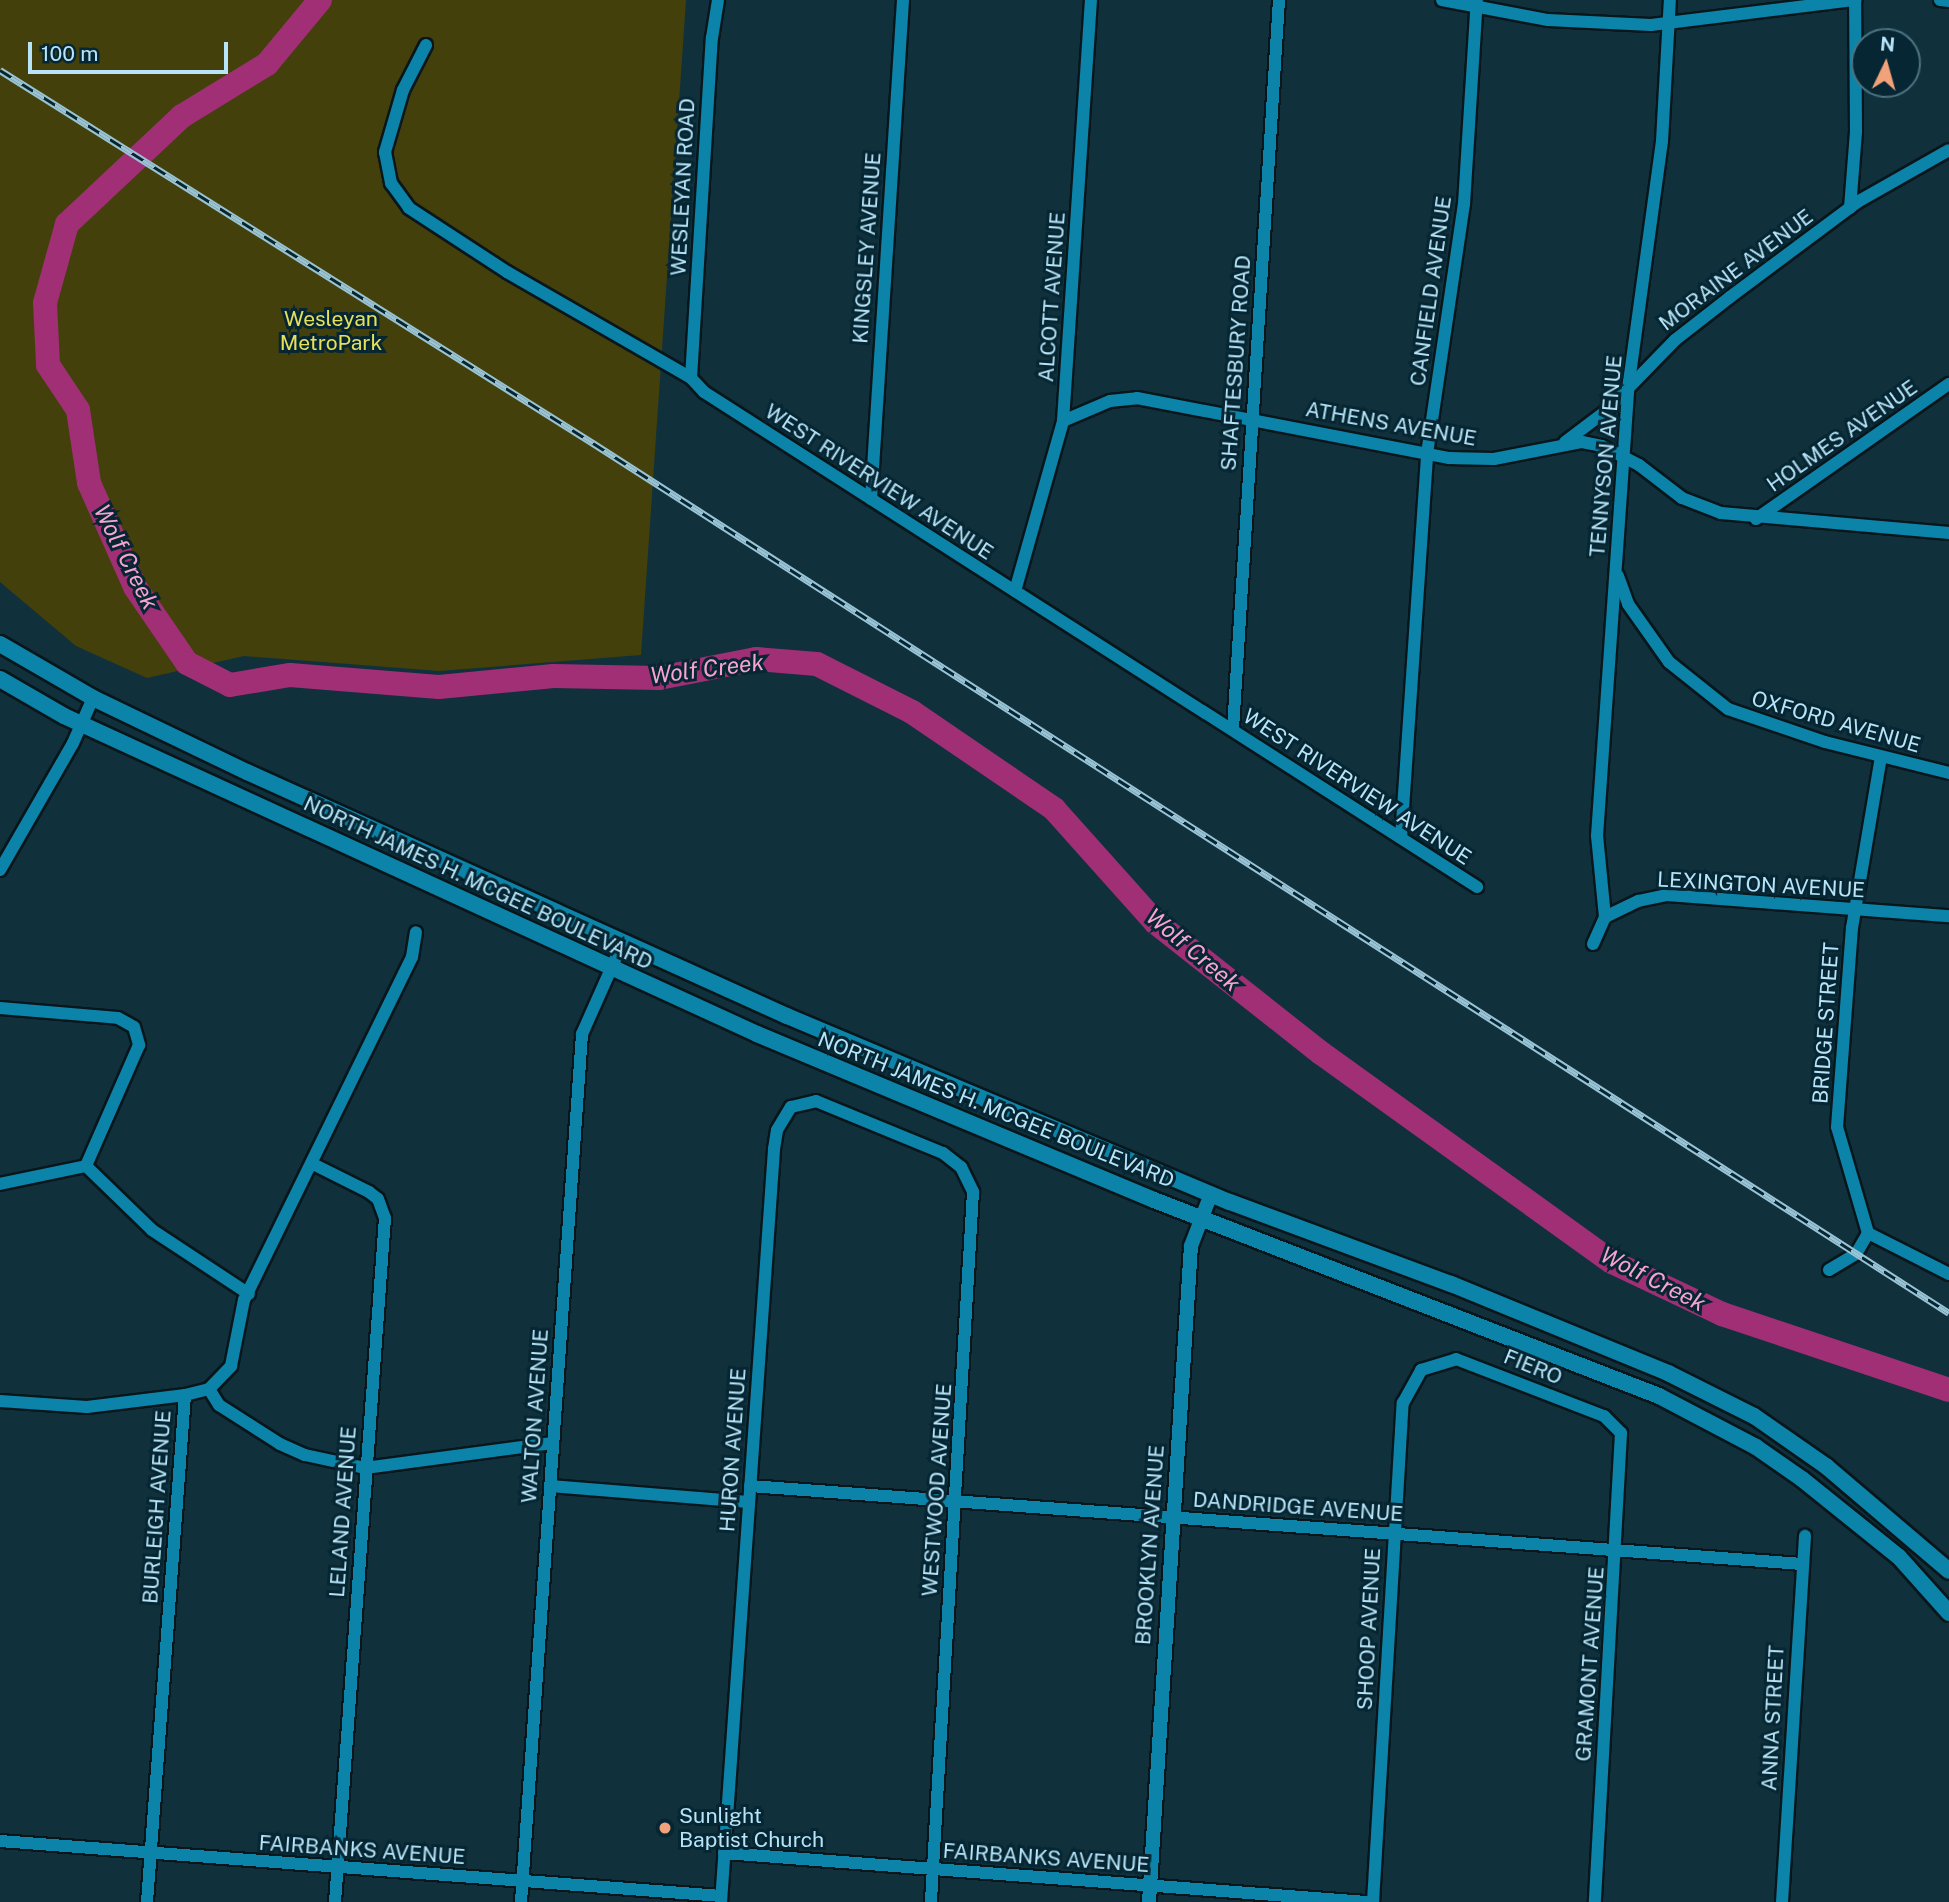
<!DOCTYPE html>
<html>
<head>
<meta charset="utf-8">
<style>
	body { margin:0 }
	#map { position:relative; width:1949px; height:1902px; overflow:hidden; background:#10303c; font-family:"Public Sans",sans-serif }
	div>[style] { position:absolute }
	.green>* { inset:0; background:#43400c }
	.river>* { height:24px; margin:-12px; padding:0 12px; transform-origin:12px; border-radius:12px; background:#a02f75 }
	.roads { filter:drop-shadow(2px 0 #09161b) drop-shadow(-2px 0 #09161b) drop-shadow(0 2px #09161b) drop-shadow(0 -2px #09161b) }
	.minor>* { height:12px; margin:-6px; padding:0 6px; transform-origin:6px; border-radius:6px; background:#0c84a9 }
	.tertiary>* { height:14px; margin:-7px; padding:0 7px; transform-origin:7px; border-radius:7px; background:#0c84a9 }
	.secondary>* { height:16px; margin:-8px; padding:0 8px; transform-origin:8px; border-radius:8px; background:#0c84a9 }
	.rail>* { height:7px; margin-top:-3.5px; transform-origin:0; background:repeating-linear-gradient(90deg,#052632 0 13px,#99c4d6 0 26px); box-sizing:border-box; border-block:2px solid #99c4d6 }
	.dots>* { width:19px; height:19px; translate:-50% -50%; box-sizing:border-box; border:4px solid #052632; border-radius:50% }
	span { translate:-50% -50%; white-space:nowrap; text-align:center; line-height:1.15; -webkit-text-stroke:6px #052632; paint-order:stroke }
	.street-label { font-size:21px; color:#b7e4f8 }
	.park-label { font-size:21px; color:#e7e159 }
	.poi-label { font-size:21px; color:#b7e4f8 }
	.left { translate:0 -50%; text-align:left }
	.water-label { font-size:23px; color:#f9a3d1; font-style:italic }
	.north { position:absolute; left:1851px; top:28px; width:70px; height:70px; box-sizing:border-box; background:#052632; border:2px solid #4c7281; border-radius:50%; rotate:5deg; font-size:19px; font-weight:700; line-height:28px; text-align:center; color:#b7e4f8 }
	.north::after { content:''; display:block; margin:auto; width:24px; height:32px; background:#f1a27b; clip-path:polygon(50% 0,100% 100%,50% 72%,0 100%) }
	.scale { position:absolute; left:28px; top:42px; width:200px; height:32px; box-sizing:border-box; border:4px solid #b7e4f8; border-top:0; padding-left:9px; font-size:21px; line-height:24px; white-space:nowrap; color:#b7e4f8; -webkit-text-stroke:5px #052632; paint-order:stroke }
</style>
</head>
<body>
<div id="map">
	<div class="green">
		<i style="clip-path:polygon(0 0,686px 0,641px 655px,439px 671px,244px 656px,147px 678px,76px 646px,0 582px)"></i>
	</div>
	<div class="river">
		<i style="left:320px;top:0;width:83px;rotate:129.6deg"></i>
		<i style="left:267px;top:64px;width:100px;rotate:148.5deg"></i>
		<i style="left:182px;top:116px;width:158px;rotate:136.8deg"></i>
		<i style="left:67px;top:224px;width:82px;rotate:105.6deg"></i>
		<i style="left:45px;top:303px;width:62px;rotate:87.2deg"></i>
		<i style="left:48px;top:365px;width:54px;rotate:56.3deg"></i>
		<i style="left:78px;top:410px;width:74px;rotate:81.4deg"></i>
		<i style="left:89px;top:483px;width:114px;rotate:66.1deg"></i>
		<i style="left:135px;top:587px;width:92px;rotate:55.6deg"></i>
		<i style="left:187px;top:663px;width:48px;rotate:27.1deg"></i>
		<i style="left:230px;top:685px;width:61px;rotate:-9.5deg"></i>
		<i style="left:290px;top:675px;width:149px;rotate:4.6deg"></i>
		<i style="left:439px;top:687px;width:115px;rotate:-5.5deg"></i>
		<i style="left:553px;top:676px;width:106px;rotate:1.1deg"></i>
		<i style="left:659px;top:678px;width:99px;rotate:-11.1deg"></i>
		<i style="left:756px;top:659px;width:61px;rotate:4.7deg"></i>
		<i style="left:817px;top:664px;width:106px;rotate:26.8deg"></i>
		<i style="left:912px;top:712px;width:172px;rotate:34.3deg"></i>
		<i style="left:1054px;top:809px;width:152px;rotate:48.2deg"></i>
		<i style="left:1155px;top:922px;width:211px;rotate:38.3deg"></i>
		<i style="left:1321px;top:1053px;width:358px;rotate:35.7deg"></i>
		<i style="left:1612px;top:1262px;width:122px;rotate:25.3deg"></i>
		<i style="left:1722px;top:1314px;width:239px;rotate:18.5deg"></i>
	</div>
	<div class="roads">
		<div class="minor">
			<i style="left:1442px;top:0;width:108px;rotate:10.7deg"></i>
			<i style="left:1548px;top:20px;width:103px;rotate:2.8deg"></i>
			<i style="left:1651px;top:25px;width:206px;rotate:-7deg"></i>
			<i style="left:1940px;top:0;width:9px;rotate:6deg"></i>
			<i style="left:426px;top:45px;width:51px;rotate:117.1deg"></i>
			<i style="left:403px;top:90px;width:65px;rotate:106.2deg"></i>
			<i style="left:385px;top:152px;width:32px;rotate:79deg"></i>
			<i style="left:391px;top:183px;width:31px;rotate:54deg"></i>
			<i style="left:409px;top:208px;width:117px;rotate:33.1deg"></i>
			<i style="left:507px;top:272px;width:212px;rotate:29.9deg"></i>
			<i style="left:691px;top:378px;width:19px;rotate:47deg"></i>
			<i style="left:704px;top:392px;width:918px;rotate:32.63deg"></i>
			<i style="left:1850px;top:208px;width:77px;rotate:-85.5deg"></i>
			<i style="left:1856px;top:131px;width:131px;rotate:-90.4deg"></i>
			<i style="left:691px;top:378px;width:341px;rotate:-86.5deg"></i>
			<i style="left:712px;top:38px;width:38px;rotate:-81deg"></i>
			<i style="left:1063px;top:421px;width:51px;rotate:-23.1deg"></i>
			<i style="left:1110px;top:401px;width:27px;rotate:-6deg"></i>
			<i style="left:1137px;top:398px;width:318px;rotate:10.9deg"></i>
			<i style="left:1449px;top:458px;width:45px;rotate:1.3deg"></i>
			<i style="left:1494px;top:459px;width:90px;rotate:-10.9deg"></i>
			<i style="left:1582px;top:442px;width:20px;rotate:11deg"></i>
			<i style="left:1602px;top:446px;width:42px;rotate:27.2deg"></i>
			<i style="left:1639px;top:465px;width:54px;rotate:37.5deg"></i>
			<i style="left:1682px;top:498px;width:42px;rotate:21deg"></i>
			<i style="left:1721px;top:513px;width:229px;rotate:5deg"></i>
			<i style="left:1565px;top:442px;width:51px;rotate:-37.1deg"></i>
			<i style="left:1606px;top:411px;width:99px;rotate:-45.8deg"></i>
			<i style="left:1675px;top:340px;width:70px;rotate:-38deg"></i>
			<i style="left:1730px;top:297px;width:161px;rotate:-36.7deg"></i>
			<i style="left:1859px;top:201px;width:103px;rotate:-29.5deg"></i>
			<i style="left:871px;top:499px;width:500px;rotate:-86.33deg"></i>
			<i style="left:1756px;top:519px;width:236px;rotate:-35deg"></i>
			<i style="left:1618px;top:576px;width:30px;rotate:70deg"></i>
			<i style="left:1628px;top:604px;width:71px;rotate:54.7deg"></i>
			<i style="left:1669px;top:662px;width:75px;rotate:38.5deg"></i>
			<i style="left:1728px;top:709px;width:102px;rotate:18.8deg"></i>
			<i style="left:1825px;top:742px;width:128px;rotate:14deg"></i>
			<i style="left:1015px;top:591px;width:177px;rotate:-74.2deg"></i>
			<i style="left:1063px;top:421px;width:422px;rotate:-86.2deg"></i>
			<i style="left:1233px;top:729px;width:730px;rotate:-86.39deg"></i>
			<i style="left:1401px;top:838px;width:385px;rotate:-86.1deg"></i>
			<i style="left:1427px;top:454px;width:253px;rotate:-81.6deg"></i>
			<i style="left:1464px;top:204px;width:204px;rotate:-86.4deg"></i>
			<i style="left:0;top:870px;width:146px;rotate:-60.1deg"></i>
			<i style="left:73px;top:743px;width:49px;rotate:-66deg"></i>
			<i style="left:1605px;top:917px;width:81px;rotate:-95.6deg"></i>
			<i style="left:1597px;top:836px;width:455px;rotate:-86deg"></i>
			<i style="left:1629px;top:382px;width:243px;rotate:-82.2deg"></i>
			<i style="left:1662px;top:141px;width:141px;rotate:-86.8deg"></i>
			<i style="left:1593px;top:944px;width:30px;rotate:-66deg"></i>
			<i style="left:1605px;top:917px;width:37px;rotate:-26deg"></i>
			<i style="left:1638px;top:901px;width:30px;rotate:-12deg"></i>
			<i style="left:1667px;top:895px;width:283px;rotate:4.3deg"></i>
			<i style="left:0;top:1008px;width:118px;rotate:4.8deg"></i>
			<i style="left:118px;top:1018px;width:18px;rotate:29deg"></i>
			<i style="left:134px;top:1027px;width:19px;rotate:74deg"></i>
			<i style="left:139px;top:1045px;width:132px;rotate:113.7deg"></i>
			<i style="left:86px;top:1166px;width:88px;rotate:168.2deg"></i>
			<i style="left:313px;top:1164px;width:63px;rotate:26.6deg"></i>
			<i style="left:369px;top:1192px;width:11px;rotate:38deg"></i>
			<i style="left:378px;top:1199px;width:20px;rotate:70deg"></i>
			<i style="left:385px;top:1218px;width:686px;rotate:94.18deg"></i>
			<i style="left:86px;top:1166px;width:92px;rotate:44.1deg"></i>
			<i style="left:152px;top:1230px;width:116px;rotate:33.4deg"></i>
			<i style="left:1868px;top:1233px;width:91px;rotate:26.8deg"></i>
			<i style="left:1829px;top:1270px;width:31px;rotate:-31deg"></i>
			<i style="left:1856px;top:1254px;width:24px;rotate:-60deg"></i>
			<i style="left:1868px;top:1233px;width:110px;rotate:-106.3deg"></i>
			<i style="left:1837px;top:1127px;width:200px;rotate:-85.7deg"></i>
			<i style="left:1852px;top:928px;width:173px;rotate:-80.4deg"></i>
			<i style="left:209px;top:1389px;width:19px;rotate:58deg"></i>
			<i style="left:219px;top:1405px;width:72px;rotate:32.6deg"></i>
			<i style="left:280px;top:1444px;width:27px;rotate:24deg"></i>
			<i style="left:305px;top:1455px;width:61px;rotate:12.2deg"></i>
			<i style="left:365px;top:1468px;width:189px;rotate:-7.6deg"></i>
			<i style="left:0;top:1401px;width:87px;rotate:3.9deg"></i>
			<i style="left:87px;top:1407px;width:99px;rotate:-7deg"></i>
			<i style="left:185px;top:1395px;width:25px;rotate:-14deg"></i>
			<i style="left:209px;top:1389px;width:32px;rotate:-46deg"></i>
			<i style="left:231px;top:1366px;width:67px;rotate:-78.9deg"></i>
			<i style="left:244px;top:1300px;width:382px;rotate:-63.9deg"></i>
			<i style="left:412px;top:957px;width:25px;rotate:-81deg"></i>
			<i style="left:550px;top:1486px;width:199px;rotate:4.6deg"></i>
			<i style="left:750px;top:1486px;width:1055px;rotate:4.24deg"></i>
			<i style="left:0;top:1841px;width:723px;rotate:4.36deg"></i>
			<i style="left:724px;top:1853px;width:644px;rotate:4.36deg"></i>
			<i style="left:147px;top:1902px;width:508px;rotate:-85.71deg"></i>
			<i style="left:521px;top:1902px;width:870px;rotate:-85.98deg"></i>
			<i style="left:582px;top:1034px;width:101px;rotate:-66deg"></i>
			<i style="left:721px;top:1902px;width:755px;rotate:-85.97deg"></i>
			<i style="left:774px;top:1149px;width:19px;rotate:-81deg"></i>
			<i style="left:777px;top:1130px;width:27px;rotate:-59deg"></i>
			<i style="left:791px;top:1107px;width:26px;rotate:-13deg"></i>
			<i style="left:816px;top:1101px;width:137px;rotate:22.3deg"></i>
			<i style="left:943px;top:1153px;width:23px;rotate:38deg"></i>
			<i style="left:961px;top:1167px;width:28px;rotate:64deg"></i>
			<i style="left:973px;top:1192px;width:711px;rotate:93.39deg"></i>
			<i style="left:1373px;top:1902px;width:500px;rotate:-86.6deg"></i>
			<i style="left:1403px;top:1403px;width:38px;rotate:-61deg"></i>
			<i style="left:1421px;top:1370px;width:37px;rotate:-17deg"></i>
			<i style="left:1456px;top:1359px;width:159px;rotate:21.1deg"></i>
			<i style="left:1604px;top:1416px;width:24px;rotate:45deg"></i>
			<i style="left:1621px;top:1433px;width:470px;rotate:93.2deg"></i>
			<i style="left:1782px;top:1902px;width:367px;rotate:-86.4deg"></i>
		</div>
		<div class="tertiary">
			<i style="left:1149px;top:1902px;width:657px;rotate:-86.34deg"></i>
			<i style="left:1191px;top:1246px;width:56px;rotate:-69deg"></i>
		</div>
		<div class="secondary">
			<i style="left:0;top:644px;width:108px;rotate:30.1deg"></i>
			<i style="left:93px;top:698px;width:171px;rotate:25.7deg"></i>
			<i style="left:247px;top:772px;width:593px;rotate:24.32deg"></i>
			<i style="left:787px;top:1016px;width:480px;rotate:22.8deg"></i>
			<i style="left:1230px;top:1202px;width:236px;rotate:20.4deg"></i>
			<i style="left:1451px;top:1284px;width:235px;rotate:22.3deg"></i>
			<i style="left:1668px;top:1373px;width:96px;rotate:26.6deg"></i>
			<i style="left:1754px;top:1416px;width:89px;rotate:34.9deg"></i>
			<i style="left:1827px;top:1467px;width:160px;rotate:40.4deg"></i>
			<i style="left:0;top:679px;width:74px;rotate:30deg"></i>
			<i style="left:64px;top:716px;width:762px;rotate:24.65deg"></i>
			<i style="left:757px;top:1034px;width:430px;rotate:22.7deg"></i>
			<i style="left:1154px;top:1200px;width:542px;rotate:21.21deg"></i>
			<i style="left:1659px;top:1396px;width:110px;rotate:27.7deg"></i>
			<i style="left:1756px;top:1447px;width:56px;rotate:34.8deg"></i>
			<i style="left:1802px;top:1479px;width:124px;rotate:38.8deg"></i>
			<i style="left:1899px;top:1557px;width:75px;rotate:48.2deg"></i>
		</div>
	</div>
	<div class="rail">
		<i style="left:0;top:70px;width:701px;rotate:32.17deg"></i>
		<i style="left:593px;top:443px;width:1611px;rotate:32.68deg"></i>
	</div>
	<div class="dots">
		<i style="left:665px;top:1828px;background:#f1a27b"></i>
	</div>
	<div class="street-label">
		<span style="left:683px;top:187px;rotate:-87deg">WESLEYAN ROAD</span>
		<span style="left:867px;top:248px;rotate:-86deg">KINGSLEY AVENUE</span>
		<span style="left:1736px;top:270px;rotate:-37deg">MORAINE AVENUE</span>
		<span style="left:1431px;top:291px;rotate:-82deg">CANFIELD AVENUE</span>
		<span style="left:1052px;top:297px;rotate:-86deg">ALCOTT AVENUE</span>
		<span style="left:1236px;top:363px;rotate:-86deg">SHAFTESBURY ROAD</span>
		<span style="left:1391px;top:424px;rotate:10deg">ATHENS AVENUE</span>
		<span style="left:1842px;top:436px;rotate:-35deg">HOLMES AVENUE</span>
		<span style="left:1606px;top:456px;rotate:-85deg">TENNYSON AVENUE</span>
		<span style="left:879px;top:482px;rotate:33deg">WEST RIVERVIEW AVENUE</span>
		<span style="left:1836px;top:722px;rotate:16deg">OXFORD AVENUE</span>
		<span style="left:1357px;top:787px;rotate:33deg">WEST RIVERVIEW AVENUE</span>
		<span style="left:478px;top:883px;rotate:25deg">NORTH JAMES H. MCGEE BOULEVARD</span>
		<span style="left:1761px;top:885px;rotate:3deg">LEXINGTON AVENUE</span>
		<span style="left:1826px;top:1023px;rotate:-86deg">BRIDGE STREET</span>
		<span style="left:996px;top:1110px;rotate:22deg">NORTH JAMES H. MCGEE BOULEVARD</span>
		<span style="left:1533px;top:1367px;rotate:22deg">FIERO</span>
		<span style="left:535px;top:1416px;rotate:-86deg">WALTON AVENUE</span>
		<span style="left:733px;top:1450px;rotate:-86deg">HURON AVENUE</span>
		<span style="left:937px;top:1490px;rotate:-86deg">WESTWOOD AVENUE</span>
		<span style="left:157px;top:1507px;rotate:-86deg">BURLEIGH AVENUE</span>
		<span style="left:1298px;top:1507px;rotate:4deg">DANDRIDGE AVENUE</span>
		<span style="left:343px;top:1512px;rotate:-86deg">LELAND AVENUE</span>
		<span style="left:1150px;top:1545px;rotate:-86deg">BROOKLYN AVENUE</span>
		<span style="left:1369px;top:1629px;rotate:-87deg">SHOOP AVENUE</span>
		<span style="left:1590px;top:1664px;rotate:-86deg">GRAMONT AVENUE</span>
		<span style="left:1773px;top:1718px;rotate:-87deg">ANNA STREET</span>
		<span style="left:362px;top:1850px;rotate:4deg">FAIRBANKS AVENUE</span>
		<span style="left:1046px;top:1858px;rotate:4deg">FAIRBANKS AVENUE</span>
	</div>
	<div class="park-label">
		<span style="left:331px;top:331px">Wesleyan<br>MetroPark</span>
	</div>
	<div class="poi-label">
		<span class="left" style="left:679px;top:1828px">Sunlight<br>Baptist Church</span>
	</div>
	<div class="water-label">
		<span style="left:126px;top:557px;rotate:63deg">Wolf Creek</span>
		<span style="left:707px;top:669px;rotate:-7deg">Wolf Creek</span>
		<span style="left:1193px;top:950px;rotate:40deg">Wolf Creek</span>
		<span style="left:1653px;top:1279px;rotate:27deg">Wolf Creek</span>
	</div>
	<div class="north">N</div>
	<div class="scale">100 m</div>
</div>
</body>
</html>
